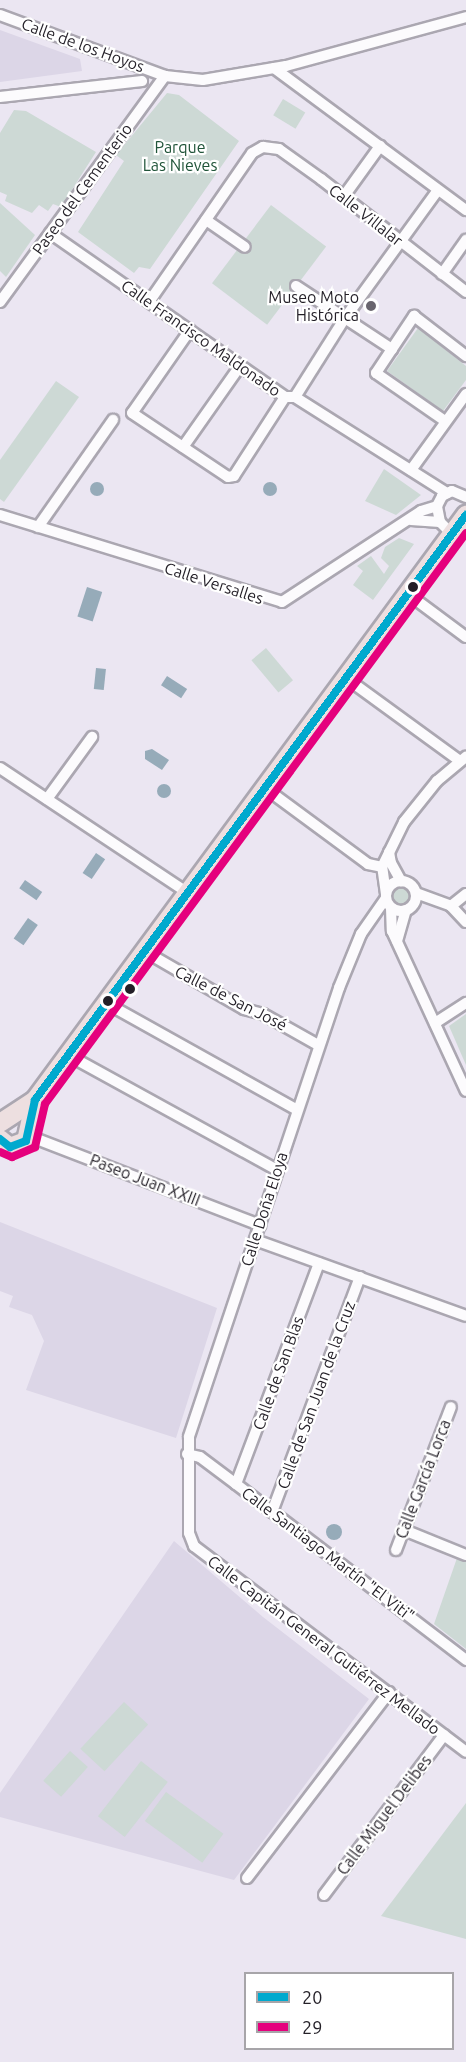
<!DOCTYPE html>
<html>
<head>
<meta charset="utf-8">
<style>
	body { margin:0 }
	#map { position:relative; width:466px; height:2062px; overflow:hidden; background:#ebe6f2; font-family:Ubuntu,sans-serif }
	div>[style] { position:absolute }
	.education>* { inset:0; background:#dcd6e7 }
	.green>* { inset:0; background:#cdd9d5; transform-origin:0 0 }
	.round { border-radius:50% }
	.water>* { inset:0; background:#96abb9; transform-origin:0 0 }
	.roads { filter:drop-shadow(2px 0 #aba7b1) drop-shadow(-2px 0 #aba7b1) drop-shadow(0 2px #aba7b1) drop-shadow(0 -2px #aba7b1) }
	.street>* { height:10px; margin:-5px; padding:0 5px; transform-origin:5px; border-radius:5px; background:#fcfbfd }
	.street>.ring { margin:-5px; padding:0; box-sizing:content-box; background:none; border:10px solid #fcfbfd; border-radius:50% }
	.highway>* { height:18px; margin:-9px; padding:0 9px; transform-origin:9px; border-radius:9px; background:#eddfe0 }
	.bus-1>* { height:8px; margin:-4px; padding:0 4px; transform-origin:4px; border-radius:4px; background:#00a9ce }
	.bus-2>* { height:8px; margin:-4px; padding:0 4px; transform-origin:4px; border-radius:4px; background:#e5007d }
	.dots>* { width:16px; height:16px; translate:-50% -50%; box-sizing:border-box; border:3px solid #fff; border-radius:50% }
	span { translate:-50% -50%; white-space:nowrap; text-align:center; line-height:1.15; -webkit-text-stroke:4.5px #fff; paint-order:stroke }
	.street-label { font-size:16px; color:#231f27 }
	.park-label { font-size:16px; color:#205439 }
	.poi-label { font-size:16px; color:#231f27 }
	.right { translate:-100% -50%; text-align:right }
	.legend { position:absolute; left:244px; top:1972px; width:210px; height:78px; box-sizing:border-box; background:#fff; border:2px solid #a7a5a9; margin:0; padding:8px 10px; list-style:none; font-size:18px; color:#231f27 }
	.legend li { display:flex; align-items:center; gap:12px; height:30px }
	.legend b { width:30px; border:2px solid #a7a5a9 }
</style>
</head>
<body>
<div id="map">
	<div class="education">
		<i style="clip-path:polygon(0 30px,80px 59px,82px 71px,0 82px)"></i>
		<i style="clip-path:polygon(0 1222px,217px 1308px,176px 1438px,26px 1390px,44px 1341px,32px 1315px,9px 1307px,13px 1296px,0 1291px)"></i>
		<i style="clip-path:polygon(174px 1541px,263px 1617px,369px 1699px,234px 1880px,0 1817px,0 1793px)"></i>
	</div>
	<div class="green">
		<i style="clip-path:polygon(167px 93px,179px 95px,239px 141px,150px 269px,139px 267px,134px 273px,78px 232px,124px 161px,116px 155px)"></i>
		<i style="left:283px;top:99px;width:26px;height:19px;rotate:31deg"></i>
		<i style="clip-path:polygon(14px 110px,26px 111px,96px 152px,61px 207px,53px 204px,48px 211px,39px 205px,32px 213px,5px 201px,7px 195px,0 192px,0 133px)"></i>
		<i style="clip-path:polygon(0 203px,35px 235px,6px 277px,0 271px)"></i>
		<i style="left:271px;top:205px;width:69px;height:98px;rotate:37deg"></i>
		<i style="clip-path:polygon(418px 328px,466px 366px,466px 380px,443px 411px,387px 371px)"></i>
		<i style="clip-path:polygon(56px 381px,79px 397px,4px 502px,0 499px,0 460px)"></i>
		<i style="clip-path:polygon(384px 469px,421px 495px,396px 515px,365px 501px)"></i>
		<i style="clip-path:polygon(399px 538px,414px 544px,373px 600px,353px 585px,363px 571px,357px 566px,371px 556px,384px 574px,389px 566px,381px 558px,385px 547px)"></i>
		<i style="left:266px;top:648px;width:42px;height:19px;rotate:50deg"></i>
		<i class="round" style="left:393px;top:888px;width:16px;height:16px"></i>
		<i style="clip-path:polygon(466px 1014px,466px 1065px,449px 1026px)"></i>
		<i style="clip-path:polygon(457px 1558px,466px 1561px,466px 1649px,434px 1624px)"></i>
		<i style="left:124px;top:1702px;width:33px;height:64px;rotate:43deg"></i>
		<i style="left:70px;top:1751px;width:24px;height:40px;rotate:42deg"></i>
		<i style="left:141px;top:1761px;width:34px;height:70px;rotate:38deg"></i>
		<i style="left:166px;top:1792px;width:71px;height:36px;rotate:36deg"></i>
		<i style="clip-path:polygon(466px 1803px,466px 1939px,381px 1916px)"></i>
	</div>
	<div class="water">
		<i class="round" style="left:90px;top:482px;width:14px;height:14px"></i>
		<i class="round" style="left:263px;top:482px;width:14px;height:14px"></i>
		<i style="left:87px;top:587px;width:16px;height:31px;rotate:18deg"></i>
		<i style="left:96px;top:668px;width:10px;height:21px;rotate:6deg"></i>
		<i style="left:167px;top:676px;width:24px;height:11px;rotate:33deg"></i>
		<i style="clip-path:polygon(152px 749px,169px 760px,162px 770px,145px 759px,145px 751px)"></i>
		<i class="round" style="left:157px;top:784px;width:14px;height:14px"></i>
		<i style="left:96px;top:853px;width:11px;height:24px;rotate:34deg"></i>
		<i style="left:25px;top:880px;width:21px;height:10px;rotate:35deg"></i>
		<i style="left:28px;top:918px;width:12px;height:25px;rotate:35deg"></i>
		<i class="round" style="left:326px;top:1524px;width:16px;height:16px"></i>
	</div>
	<div class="roads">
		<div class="street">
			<i style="left:0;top:15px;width:176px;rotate:20.3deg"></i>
			<i style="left:165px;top:76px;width:38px;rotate:6deg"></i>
			<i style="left:203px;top:80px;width:84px;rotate:-9.6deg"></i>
			<i style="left:286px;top:66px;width:187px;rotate:-15.2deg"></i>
			<i style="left:274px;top:68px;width:239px;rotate:36.5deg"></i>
			<i style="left:0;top:97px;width:143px;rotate:-6.4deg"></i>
			<i style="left:344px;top:196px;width:62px;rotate:-54.2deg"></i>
			<i style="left:206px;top:220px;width:47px;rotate:34.7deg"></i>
			<i style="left:50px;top:233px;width:287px;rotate:34.9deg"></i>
			<i style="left:285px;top:397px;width:10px"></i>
			<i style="left:295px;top:397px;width:180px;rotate:32.3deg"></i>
			<i style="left:442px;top:274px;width:42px;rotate:-54.8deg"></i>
			<i style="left:296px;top:286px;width:115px;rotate:33.3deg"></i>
			<i style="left:0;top:302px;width:280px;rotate:-53.9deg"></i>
			<i style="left:149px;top:302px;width:181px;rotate:-55.3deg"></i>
			<i style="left:252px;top:153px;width:13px;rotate:-29deg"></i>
			<i style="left:263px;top:147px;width:16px;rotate:7deg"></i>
			<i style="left:279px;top:149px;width:52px;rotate:35.5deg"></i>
			<i style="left:321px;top:179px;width:184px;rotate:37.9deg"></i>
			<i style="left:190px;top:330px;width:101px;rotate:124.9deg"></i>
			<i style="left:132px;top:413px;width:115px;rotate:33.7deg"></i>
			<i style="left:228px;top:477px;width:6px;rotate:-9deg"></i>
			<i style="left:234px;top:476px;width:94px;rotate:-57.2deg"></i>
			<i style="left:295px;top:397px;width:93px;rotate:-57.7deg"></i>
			<i style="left:345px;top:318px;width:158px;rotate:-54deg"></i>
			<i style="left:445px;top:421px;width:84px;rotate:-145.2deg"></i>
			<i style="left:376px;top:373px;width:69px;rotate:-56.3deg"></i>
			<i style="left:414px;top:316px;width:66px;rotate:37.6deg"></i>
			<i style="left:183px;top:447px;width:99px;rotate:-54.9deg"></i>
			<i style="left:411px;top:470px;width:94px;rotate:-54.1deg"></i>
			<i style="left:0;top:515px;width:295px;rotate:17.1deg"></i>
			<i style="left:282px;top:602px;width:166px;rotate:-33.2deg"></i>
			<i style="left:421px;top:511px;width:17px;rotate:-17deg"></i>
			<i style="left:411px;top:520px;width:29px;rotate:4deg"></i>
			<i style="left:38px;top:527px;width:131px;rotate:-55deg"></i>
			<i style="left:452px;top:534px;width:17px;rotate:-135deg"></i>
			<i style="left:440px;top:522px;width:16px;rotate:-101deg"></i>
			<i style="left:437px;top:506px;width:11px;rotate:-63deg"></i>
			<i style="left:442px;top:496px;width:11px;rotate:-27deg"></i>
			<i style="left:452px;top:491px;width:15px;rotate:23deg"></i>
			<i style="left:408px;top:594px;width:72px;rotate:36.6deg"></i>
			<i style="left:346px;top:678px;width:141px;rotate:36.1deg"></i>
			<i style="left:0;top:768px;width:226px;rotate:33.6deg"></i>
			<i style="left:265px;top:788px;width:128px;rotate:36.4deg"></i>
			<i style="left:368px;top:864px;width:14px;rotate:12deg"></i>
			<i style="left:47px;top:799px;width:77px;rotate:-54deg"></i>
			<i style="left:389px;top:852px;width:11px;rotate:80deg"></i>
			<i style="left:391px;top:863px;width:21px;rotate:61deg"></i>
			<i class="ring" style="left:386px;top:881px;width:20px;height:20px"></i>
			<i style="left:416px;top:893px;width:37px;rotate:20deg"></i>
			<i style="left:451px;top:906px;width:22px;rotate:47deg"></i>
			<i style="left:386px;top:894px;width:27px;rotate:-98deg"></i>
			<i style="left:382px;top:867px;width:50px;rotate:-63.9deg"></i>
			<i style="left:404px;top:822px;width:53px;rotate:-51.2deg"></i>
			<i style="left:437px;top:781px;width:38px;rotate:-40deg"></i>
			<i style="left:386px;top:898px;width:44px;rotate:124.8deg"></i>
			<i style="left:361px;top:934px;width:58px;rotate:112.2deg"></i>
			<i style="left:339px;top:988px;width:473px;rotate:108.5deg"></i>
			<i style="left:189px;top:1437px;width:96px;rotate:90deg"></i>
			<i style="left:189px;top:1533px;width:14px;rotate:69deg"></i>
			<i style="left:194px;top:1546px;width:341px;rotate:37.1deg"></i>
			<i style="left:451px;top:906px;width:19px;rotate:-39deg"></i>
			<i style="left:391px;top:908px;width:23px;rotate:88deg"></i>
			<i style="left:392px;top:931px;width:176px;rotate:65.2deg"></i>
			<i style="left:397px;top:941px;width:32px;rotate:-74deg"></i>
			<i style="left:144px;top:951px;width:116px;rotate:30.1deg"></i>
			<i style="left:244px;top:1009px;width:20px;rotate:15deg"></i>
			<i style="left:263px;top:1014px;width:63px;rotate:29.4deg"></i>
			<i style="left:106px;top:1003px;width:218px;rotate:29.2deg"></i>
			<i style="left:435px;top:1023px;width:37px;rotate:-33deg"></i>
			<i style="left:68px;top:1055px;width:239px;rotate:28.8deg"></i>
			<i style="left:29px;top:1136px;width:248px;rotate:21.1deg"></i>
			<i style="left:255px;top:1240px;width:224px;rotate:19.8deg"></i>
			<i style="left:187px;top:1454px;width:13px;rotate:13deg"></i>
			<i style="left:200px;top:1457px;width:45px;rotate:36.9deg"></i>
			<i style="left:236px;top:1484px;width:290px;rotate:37.4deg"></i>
			<i style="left:236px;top:1484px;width:236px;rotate:-69.4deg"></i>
			<i style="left:272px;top:1512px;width:251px;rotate:-69.5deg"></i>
			<i style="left:404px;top:1530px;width:67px;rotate:22deg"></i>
			<i style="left:396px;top:1550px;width:153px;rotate:-69deg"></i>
			<i style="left:247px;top:1878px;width:234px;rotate:-52.6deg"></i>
			<i style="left:324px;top:1895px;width:200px;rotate:-53.1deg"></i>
		</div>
		<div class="highway">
			<i style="left:0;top:1123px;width:42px;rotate:-33.3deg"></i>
			<i style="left:35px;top:1100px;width:727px;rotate:-53.62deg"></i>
			<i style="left:0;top:1139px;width:13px;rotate:39deg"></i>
			<i style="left:10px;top:1147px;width:17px;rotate:-21deg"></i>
			<i style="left:26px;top:1141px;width:42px;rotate:-77.6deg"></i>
		</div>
	</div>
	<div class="bus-1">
		<i style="left:0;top:1139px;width:13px;rotate:39deg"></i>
		<i style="left:10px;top:1147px;width:17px;rotate:-21deg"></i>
		<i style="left:26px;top:1141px;width:42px;rotate:-77.6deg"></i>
		<i style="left:35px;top:1100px;width:727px;rotate:-53.62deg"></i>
	</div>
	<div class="bus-2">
		<i style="left:0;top:1152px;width:13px;rotate:23deg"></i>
		<i style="left:12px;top:1157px;width:25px;rotate:-23deg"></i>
		<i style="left:35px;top:1147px;width:44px;rotate:-76.9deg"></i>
		<i style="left:45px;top:1104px;width:709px;rotate:-53.6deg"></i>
	</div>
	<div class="dots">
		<i style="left:371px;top:306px;background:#69656e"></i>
		<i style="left:413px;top:587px;background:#231f27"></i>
		<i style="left:130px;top:989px;background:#231f27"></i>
		<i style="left:108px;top:1001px;background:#231f27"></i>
	</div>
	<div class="street-label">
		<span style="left:83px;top:45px;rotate:20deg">Calle de los Hoyos</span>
		<span style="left:82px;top:189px;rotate:-54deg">Paseo del Cementerio</span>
		<span style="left:366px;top:215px;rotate:38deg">Calle Villalar</span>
		<span style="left:201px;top:338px;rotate:35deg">Calle Francisco Maldonado</span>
		<span style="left:214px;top:583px;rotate:18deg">Calle Versalles</span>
		<span style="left:231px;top:998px;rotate:27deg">Calle de San José</span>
		<span style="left:145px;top:1180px;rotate:21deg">Paseo Juan XXIII</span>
		<span style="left:264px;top:1209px;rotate:-72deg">Calle Doña Eloya</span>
		<span style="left:278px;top:1373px;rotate:-70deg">Calle de San Blas</span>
		<span style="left:316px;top:1395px;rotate:-70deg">Calle de San Juan de la Cruz</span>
		<span style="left:423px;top:1479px;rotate:-69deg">Calle García Lorca</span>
		<span style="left:328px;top:1554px;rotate:37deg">Calle Santiago Martín "El Viti"</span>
		<span style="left:324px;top:1645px;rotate:37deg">Calle Capitán General Gutiérrez Mellado</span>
		<span style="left:384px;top:1815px;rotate:-53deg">Calle Miguel Delibes</span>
	</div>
	<div class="park-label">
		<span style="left:180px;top:156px">Parque<br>Las Nieves</span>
	</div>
	<div class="poi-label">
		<span class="right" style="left:359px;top:306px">Museo Moto<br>Histórica</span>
	</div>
	<ul class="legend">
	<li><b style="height:8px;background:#00a9ce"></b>20</li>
	<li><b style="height:8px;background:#e5007d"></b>29</li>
	</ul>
</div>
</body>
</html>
